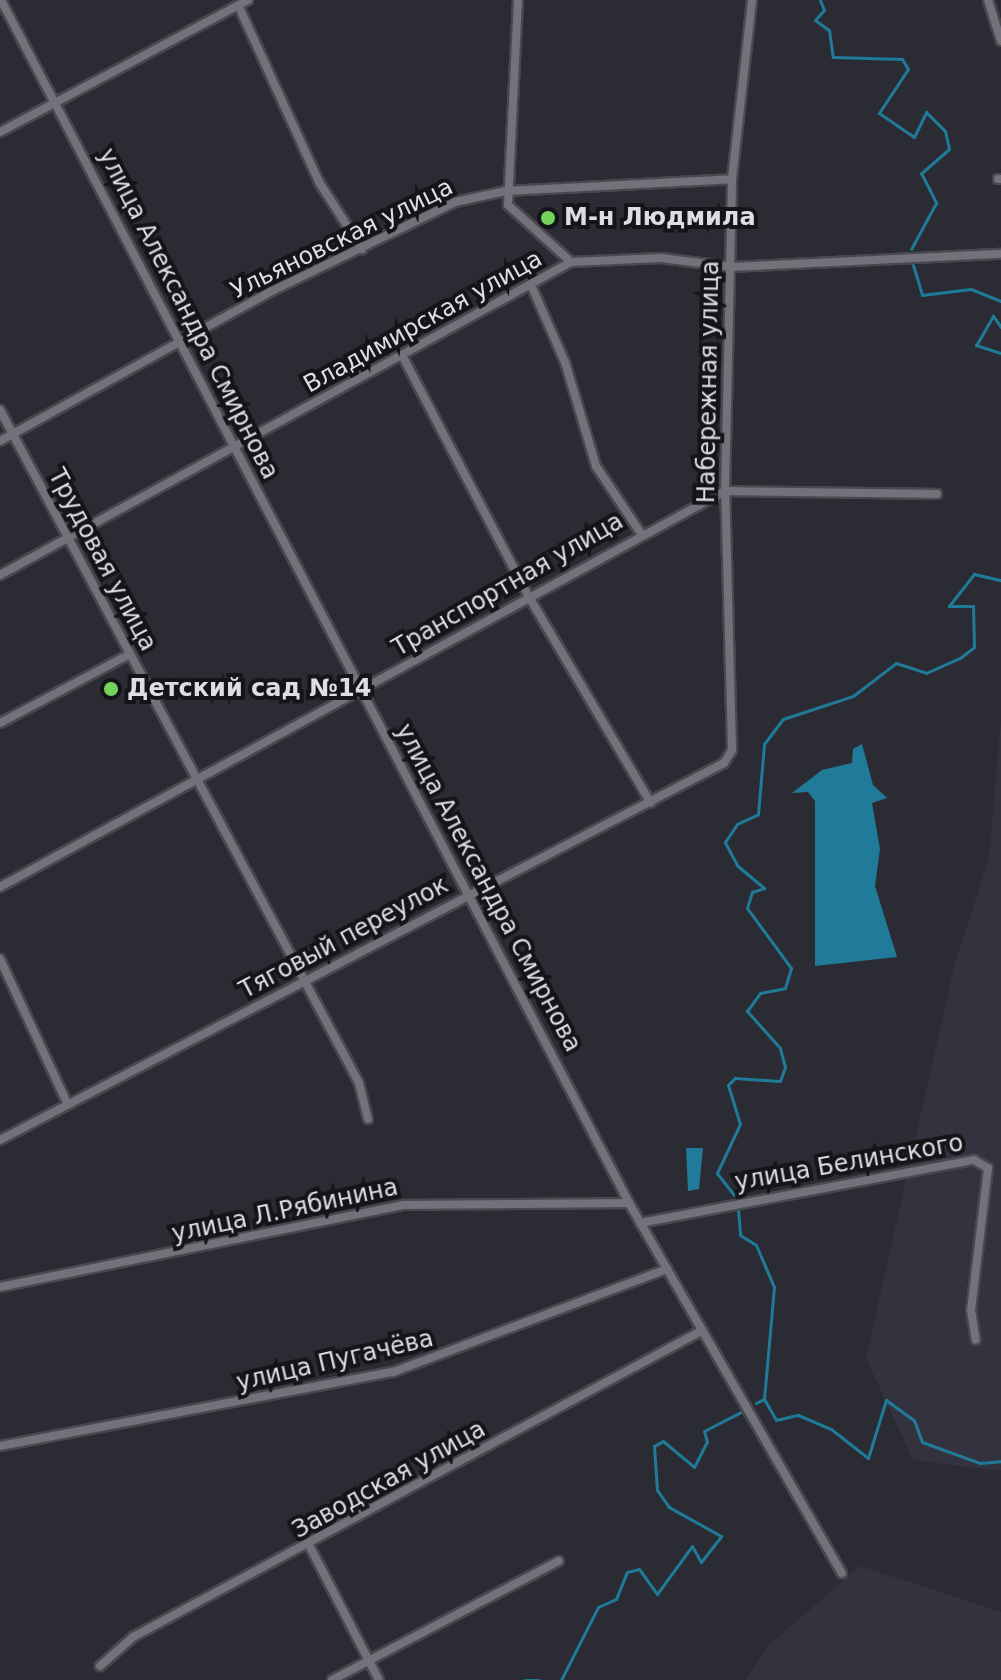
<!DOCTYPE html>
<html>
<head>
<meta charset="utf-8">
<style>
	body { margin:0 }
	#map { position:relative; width:1001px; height:1680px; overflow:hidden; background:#2b2c33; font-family:"DejaVu Sans",sans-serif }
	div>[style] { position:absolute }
	.built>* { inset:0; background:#333340 }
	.water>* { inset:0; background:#1f7b99 }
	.stream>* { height:3px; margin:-1.5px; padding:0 1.5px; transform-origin:1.5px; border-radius:1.5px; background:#1f7b99 }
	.roads { filter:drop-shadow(2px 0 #48484f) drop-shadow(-2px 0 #48484f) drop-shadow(0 2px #48484f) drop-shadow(0 -2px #48484f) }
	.street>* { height:8px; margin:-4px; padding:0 4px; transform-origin:4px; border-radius:4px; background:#72727b }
	.dots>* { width:22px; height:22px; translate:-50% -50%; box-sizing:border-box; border:4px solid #141518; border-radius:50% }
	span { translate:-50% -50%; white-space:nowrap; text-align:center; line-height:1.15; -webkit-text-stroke:8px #141518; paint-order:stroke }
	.poi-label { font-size:24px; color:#dddde2; font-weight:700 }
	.left { translate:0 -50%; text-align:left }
	.street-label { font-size:24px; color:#dddde2 }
</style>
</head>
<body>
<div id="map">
	<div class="built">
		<i style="clip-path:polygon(1001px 721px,1001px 1471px,913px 1460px,866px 1358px,955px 963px,989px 858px)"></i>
		<i style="clip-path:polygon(860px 1566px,1001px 1612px,1001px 1680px,745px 1680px,769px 1645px)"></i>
	</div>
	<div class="water">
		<i style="clip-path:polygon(862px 744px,873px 785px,887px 798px,872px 803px,880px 849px,875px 886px,897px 957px,815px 966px,815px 801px,808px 792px,792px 793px,822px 770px,852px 763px,853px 749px)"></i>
		<i style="clip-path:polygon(686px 1148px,703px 1148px,699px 1189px,688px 1191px)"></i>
	</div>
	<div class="stream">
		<i style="left:820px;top:0;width:11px;rotate:68deg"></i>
		<i style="left:824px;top:10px;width:13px;rotate:132deg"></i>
		<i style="left:815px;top:20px;width:17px;rotate:36deg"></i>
		<i style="left:829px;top:30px;width:27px;rotate:82deg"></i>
		<i style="left:833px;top:57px;width:69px;rotate:1.7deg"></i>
		<i style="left:902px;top:59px;width:12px;rotate:59deg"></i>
		<i style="left:908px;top:69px;width:53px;rotate:123.4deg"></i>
		<i style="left:879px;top:113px;width:42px;rotate:34.4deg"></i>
		<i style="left:914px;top:137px;width:28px;rotate:-64deg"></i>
		<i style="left:926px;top:112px;width:27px;rotate:45deg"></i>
		<i style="left:945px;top:131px;width:18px;rotate:77deg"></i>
		<i style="left:949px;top:149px;width:37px;rotate:139deg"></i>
		<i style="left:921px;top:173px;width:34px;rotate:63deg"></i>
		<i style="left:936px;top:203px;width:52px;rotate:118.5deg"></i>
		<i style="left:913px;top:265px;width:31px;rotate:73deg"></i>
		<i style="left:922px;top:295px;width:49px;rotate:-7deg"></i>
		<i style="left:971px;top:289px;width:32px;rotate:22deg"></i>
		<i style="left:1001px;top:327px;width:14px;rotate:-126deg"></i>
		<i style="left:993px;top:316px;width:34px;rotate:120deg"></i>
		<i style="left:976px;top:345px;width:26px;rotate:18deg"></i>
		<i style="left:734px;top:1195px;width:28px;rotate:-128deg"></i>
		<i style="left:717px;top:1173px;width:54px;rotate:-64.9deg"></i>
		<i style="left:740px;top:1124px;width:41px;rotate:-107.1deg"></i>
		<i style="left:728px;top:1085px;width:10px;rotate:-45deg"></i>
		<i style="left:735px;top:1078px;width:45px;rotate:3.8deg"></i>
		<i style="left:780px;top:1081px;width:15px;rotate:-70deg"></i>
		<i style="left:785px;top:1067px;width:20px;rotate:-105deg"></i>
		<i style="left:780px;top:1048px;width:50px;rotate:-131.7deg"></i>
		<i style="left:747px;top:1011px;width:22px;rotate:-54deg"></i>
		<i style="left:760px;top:993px;width:25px;rotate:-11deg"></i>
		<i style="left:785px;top:988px;width:21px;rotate:-73deg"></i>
		<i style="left:791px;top:968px;width:74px;rotate:-126.3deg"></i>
		<i style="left:747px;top:908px;width:17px;rotate:-73deg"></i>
		<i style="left:752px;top:892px;width:13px;rotate:-18deg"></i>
		<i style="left:764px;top:888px;width:35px;rotate:-140deg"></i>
		<i style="left:737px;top:865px;width:26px;rotate:-118deg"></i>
		<i style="left:725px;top:842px;width:22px;rotate:-56deg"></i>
		<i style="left:737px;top:824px;width:23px;rotate:-25deg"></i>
		<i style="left:758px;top:814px;width:70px;rotate:-85.1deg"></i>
		<i style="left:764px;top:744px;width:31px;rotate:-53deg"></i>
		<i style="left:783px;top:719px;width:74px;rotate:-18.2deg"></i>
		<i style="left:853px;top:696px;width:54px;rotate:-37.5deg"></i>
		<i style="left:896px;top:663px;width:32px;rotate:18deg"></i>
		<i style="left:926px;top:673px;width:37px;rotate:-24deg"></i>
		<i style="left:960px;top:658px;width:18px;rotate:-38deg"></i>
		<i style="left:974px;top:647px;width:41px;rotate:-91.4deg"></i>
		<i style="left:973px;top:606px;width:24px;rotate:180deg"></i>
		<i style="left:949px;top:606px;width:41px;rotate:-52deg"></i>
		<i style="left:974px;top:574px;width:28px;rotate:13deg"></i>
		<i style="left:738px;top:1210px;width:25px;rotate:85deg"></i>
		<i style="left:740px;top:1235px;width:19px;rotate:32deg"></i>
		<i style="left:756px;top:1245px;width:46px;rotate:66.8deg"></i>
		<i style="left:774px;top:1287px;width:112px;rotate:95.1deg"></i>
		<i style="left:764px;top:1399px;width:24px;rotate:60deg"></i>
		<i style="left:776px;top:1420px;width:23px;rotate:-13deg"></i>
		<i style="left:798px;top:1415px;width:36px;rotate:23deg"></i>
		<i style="left:831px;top:1429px;width:47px;rotate:38.1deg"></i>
		<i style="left:868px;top:1458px;width:61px;rotate:-72.8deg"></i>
		<i style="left:886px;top:1400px;width:34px;rotate:36deg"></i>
		<i style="left:914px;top:1420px;width:23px;rotate:70deg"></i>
		<i style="left:922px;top:1442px;width:62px;rotate:19.9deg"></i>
		<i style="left:980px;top:1463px;width:21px;rotate:-5deg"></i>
		<i style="left:756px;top:1403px;width:9px;rotate:-27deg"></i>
		<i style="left:525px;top:1680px;width:14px"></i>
		<i style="left:561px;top:1680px;width:82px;rotate:-63.1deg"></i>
		<i style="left:598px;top:1607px;width:20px;rotate:-24deg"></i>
		<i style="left:616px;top:1599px;width:29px;rotate:-68deg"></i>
		<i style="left:627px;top:1572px;width:12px;rotate:-14deg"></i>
		<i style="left:639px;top:1569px;width:31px;rotate:54deg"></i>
		<i style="left:657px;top:1594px;width:59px;rotate:-53.9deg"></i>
		<i style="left:692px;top:1546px;width:18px;rotate:61deg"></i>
		<i style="left:701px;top:1562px;width:33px;rotate:-52deg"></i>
		<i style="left:721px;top:1536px;width:60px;rotate:-150.9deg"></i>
		<i style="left:669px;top:1507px;width:21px;rotate:-125deg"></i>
		<i style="left:657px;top:1490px;width:44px;rotate:-93.9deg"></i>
		<i style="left:654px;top:1446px;width:10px;rotate:-29deg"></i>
		<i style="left:663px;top:1441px;width:40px;rotate:40deg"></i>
		<i style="left:694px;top:1467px;width:28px;rotate:-63deg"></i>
		<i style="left:707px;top:1442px;width:11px;rotate:-105deg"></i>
		<i style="left:704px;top:1431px;width:44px;rotate:-27.1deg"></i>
	</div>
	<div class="roads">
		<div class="street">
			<i style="left:1px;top:0;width:1357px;rotate:62.43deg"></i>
			<i style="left:629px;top:1203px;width:427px;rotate:60.1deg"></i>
			<i style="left:518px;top:0;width:205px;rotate:92.8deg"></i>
			<i style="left:508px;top:205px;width:85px;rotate:42.1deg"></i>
			<i style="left:988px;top:0;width:43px;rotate:72.4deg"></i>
			<i style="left:239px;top:7px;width:192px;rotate:65.4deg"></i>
			<i style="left:319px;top:182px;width:80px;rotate:57.3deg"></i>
			<i style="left:0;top:132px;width:281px;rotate:-28deg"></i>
			<i style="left:998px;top:179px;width:3px"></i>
			<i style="left:531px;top:285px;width:84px;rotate:66.2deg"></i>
			<i style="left:565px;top:362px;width:109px;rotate:73.4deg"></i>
			<i style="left:596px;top:466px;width:79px;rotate:56.3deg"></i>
			<i style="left:404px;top:359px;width:269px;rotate:62.3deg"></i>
			<i style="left:529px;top:597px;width:239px;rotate:59.4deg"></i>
			<i style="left:0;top:410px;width:763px;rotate:61.92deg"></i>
			<i style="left:359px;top:1083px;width:37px;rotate:76deg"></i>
			<i style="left:0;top:441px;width:311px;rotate:-28.9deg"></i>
			<i style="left:272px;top:291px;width:203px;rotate:-25.9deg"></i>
			<i style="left:455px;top:202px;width:52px;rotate:-12.2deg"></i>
			<i style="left:506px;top:191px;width:226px;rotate:-3deg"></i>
			<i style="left:0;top:575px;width:651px;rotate:-28.73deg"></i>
			<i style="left:571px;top:262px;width:90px;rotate:-2.5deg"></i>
			<i style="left:661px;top:258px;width:72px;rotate:7.2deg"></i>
			<i style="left:732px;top:267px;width:269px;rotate:-2.8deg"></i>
			<i style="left:0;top:723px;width:147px;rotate:-28deg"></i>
			<i style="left:0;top:887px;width:826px;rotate:-28.64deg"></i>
			<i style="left:725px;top:491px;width:212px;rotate:0.8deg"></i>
			<i style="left:0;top:959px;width:159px;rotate:65deg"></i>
			<i style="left:0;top:1140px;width:816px;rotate:-27.51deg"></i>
			<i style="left:724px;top:763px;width:15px;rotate:-58deg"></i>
			<i style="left:732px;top:750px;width:259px;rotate:-91.5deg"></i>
			<i style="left:725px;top:491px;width:312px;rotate:-88.7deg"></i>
			<i style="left:732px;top:179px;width:180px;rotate:-83.6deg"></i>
			<i style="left:640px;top:1223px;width:340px;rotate:-10.7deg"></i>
			<i style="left:974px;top:1160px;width:16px;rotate:30deg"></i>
			<i style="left:988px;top:1168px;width:143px;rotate:96.8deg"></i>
			<i style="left:971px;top:1310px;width:30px;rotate:81deg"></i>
			<i style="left:0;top:1287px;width:412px;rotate:-11.5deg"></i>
			<i style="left:404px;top:1205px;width:225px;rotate:-0.5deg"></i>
			<i style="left:0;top:1446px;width:400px;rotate:-10.7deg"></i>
			<i style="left:393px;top:1372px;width:293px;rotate:-20.6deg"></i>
			<i style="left:310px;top:1547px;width:150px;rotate:62.6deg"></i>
			<i style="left:100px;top:1666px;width:44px;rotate:-41.3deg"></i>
			<i style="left:133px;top:1637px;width:645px;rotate:-28.31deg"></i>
			<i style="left:332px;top:1680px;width:256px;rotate:-27.7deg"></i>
		</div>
	</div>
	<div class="dots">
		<i style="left:548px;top:218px;background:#75d25b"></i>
		<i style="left:111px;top:689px;background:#75d25b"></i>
	</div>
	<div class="poi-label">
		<span class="left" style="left:564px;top:218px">М-н Людмила</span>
		<span class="left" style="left:127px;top:689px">Детский сад №14</span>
	</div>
	<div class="street-label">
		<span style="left:342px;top:239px;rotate:-26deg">Ульяновская улица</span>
		<span style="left:188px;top:314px;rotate:63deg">улица Александра Смирнова</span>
		<span style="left:423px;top:322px;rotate:-29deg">Владимирская улица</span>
		<span style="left:709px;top:382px;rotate:-89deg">Набережная улица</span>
		<span style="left:102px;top:560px;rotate:62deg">Трудовая улица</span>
		<span style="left:508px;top:585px;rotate:-30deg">Транспортная улица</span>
		<span style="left:488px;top:888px;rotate:62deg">улица Александра Смирнова</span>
		<span style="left:344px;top:938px;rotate:-28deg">Тяговый переулок</span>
		<span style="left:849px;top:1163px;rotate:-10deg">улица Белинского</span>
		<span style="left:285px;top:1211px;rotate:-12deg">улица Л.Рябинина</span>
		<span style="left:335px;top:1361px;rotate:-13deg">улица Пугачёва</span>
		<span style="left:389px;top:1480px;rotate:-29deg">Заводская улица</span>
	</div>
</div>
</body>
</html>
